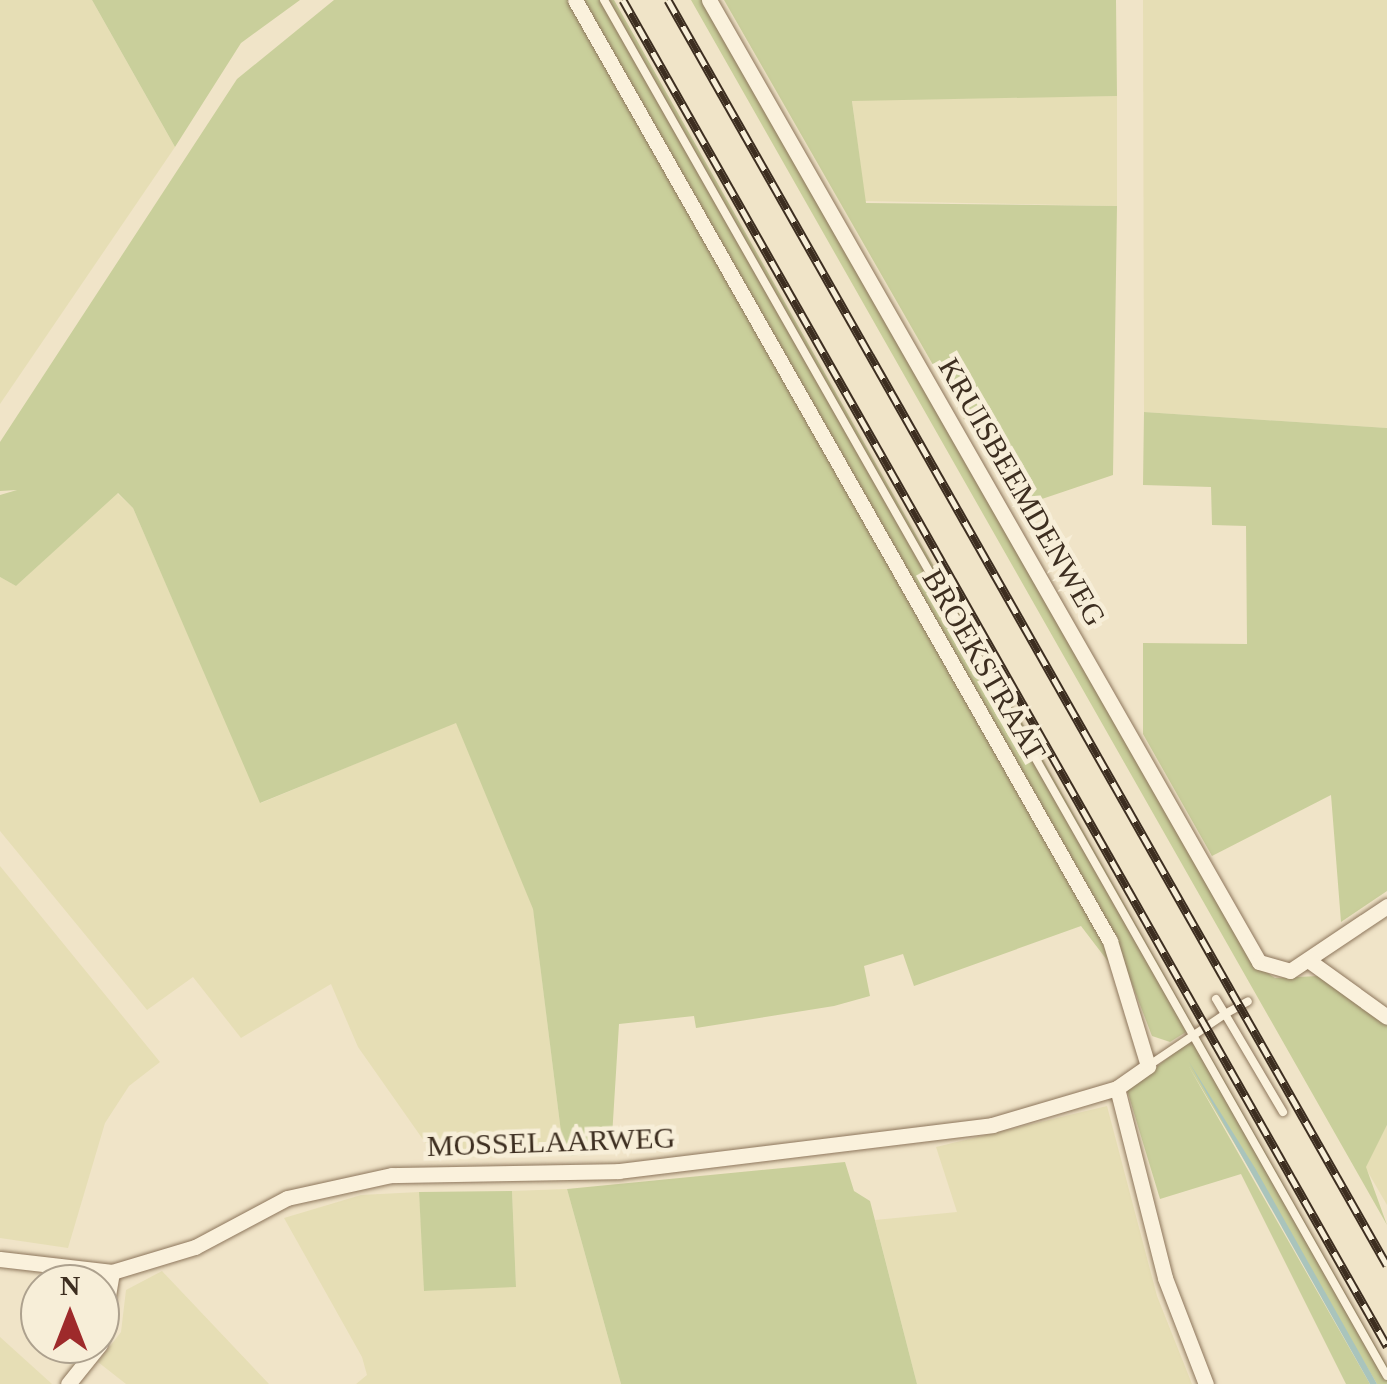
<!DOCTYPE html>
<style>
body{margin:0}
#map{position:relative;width:1387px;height:1384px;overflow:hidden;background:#f0e4c8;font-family:Georgia,serif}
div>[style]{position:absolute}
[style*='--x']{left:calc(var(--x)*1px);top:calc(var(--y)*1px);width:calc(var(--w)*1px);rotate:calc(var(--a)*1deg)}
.farmland>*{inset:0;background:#e6deb5}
.green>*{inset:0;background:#c9cf9b}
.water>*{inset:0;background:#a9c4bc}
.roads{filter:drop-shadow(0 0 2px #8d765c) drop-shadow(0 0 2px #8d765c)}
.service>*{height:8px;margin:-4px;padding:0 4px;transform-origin:4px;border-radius:4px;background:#faf1dc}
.minor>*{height:15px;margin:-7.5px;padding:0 7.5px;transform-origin:7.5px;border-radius:7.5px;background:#faf1dc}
.rail>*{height:9px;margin-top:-4.5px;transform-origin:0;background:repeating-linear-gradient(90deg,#f7eed8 0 15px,#3d2e20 0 30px);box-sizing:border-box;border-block:2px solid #3d2e20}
span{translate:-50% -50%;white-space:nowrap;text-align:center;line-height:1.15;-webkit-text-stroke:9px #f7eed8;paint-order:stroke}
.street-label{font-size:30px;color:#3d2e20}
.north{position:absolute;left:20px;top:1264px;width:100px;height:100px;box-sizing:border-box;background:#f7eed8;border:2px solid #ada18e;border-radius:50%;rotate:0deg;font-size:28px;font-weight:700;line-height:40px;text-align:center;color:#3d2e20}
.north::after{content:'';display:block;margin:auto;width:35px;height:45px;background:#9e2a2b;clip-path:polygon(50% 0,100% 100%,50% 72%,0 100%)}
</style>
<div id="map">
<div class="farmland">
<i style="clip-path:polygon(0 0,92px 0,175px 147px,0 404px)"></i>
<i style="clip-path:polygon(1143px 0,1387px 0,1387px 428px,1144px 412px)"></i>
<i style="clip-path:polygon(1117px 96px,1117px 206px,865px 201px,852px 100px)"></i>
<i style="clip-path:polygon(117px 493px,133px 508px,261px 803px,456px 722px,533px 908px,564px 1156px,436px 1158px,358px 1047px,331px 984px,241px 1038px,193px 977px,147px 1010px,0 831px,0 577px,16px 586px)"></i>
<i style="clip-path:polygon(0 866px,160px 1062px,129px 1086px,105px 1123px,68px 1248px,0 1238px)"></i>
<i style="clip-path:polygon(1107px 1106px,1157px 1296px,1192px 1384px,917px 1384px,875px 1220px,957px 1212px,936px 1147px)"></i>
<i style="clip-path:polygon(1387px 1125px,1387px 1205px,1365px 1167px)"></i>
<i style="clip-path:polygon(567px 1189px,621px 1384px,356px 1384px,367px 1375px,362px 1357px,284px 1218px,361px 1195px,419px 1192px,425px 1291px,516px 1286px,512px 1191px)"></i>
<i style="clip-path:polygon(162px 1271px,269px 1384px,126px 1384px,98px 1362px,121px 1332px,126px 1290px)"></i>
<i style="clip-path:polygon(0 1337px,52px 1384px,0 1384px)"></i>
</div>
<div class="green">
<i style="clip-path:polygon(92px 0,300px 0,241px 43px,175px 147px)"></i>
<i style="clip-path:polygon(334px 0,571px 0,1098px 926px,1110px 964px,1081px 926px,914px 986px,903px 954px,864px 966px,870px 996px,834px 1006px,696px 1028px,694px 1016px,619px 1024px,611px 1153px,564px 1156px,533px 909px,456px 723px,260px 803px,133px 508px,118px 493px,16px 586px,0 577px,0 495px,17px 490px,0 491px,0 442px,237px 79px)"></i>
<i style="clip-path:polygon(579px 0,614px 0,1194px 1027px,1170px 1042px,1152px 1036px,1127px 971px)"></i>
<i style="clip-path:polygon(691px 0,705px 0,1257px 966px,1275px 978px,1319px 976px,1387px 1023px,1387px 1125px,1366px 1167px,1387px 1225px)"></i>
<i style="clip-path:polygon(724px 0,1116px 0,1117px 96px,852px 101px,866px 203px,1117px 206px,1113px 475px,1015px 508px)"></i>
<i style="clip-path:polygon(1144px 412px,1387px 428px,1387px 891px,1341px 922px,1331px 795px,1212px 856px,1143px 734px,1143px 643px,1247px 644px,1246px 526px,1212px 525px,1211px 487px,1143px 485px)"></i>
<i style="clip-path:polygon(1198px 1034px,1387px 1366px,1387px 1384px,1377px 1384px,1188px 1065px,1370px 1384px,1346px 1384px,1241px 1174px,1160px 1199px,1127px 1090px)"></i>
<i style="clip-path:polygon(845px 1162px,854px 1191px,870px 1201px,917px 1384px,621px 1384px,567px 1189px)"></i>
<i style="clip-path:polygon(512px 1191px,516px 1287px,424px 1291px,419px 1192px)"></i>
</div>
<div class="water">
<i style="clip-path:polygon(1189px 1062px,1255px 1168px,1377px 1384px,1370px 1384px)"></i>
</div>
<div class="roads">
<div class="service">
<i style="--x:604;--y:0;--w:1583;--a:60.36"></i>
<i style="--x:1216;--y:999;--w:17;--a:59"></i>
<i style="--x:1225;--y:1014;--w:26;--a:-29"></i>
<i style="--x:1148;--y:1066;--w:93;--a:-34"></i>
<i style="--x:1225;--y:1014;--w:114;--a:59.4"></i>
</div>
<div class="minor">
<i style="--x:709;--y:0;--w:1108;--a:60.24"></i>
<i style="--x:1259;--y:962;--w:32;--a:16"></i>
<i style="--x:1290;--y:971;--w:117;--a:-33.8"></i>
<i style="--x:1308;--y:960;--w:97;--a:35.8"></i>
<i style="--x:1117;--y:1088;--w:196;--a:75.8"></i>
<i style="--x:1165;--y:1278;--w:114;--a:68.9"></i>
<i style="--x:0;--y:1259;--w:113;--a:6.6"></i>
<i style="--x:112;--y:1272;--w:87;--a:-16.8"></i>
<i style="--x:195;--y:1247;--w:104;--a:-28"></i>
<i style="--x:287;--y:1198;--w:107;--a:-12.4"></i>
<i style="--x:392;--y:1175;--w:227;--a:-1"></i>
<i style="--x:619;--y:1171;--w:376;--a:-7"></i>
<i style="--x:992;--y:1125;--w:130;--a:-16.5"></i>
<i style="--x:1117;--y:1088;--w:38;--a:-35"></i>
<i style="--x:1148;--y:1066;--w:131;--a:-106.9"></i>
<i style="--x:1110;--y:941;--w:1082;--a:-119.62"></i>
<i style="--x:100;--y:1343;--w:72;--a:-80.4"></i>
<i style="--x:68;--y:1384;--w:51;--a:-51.3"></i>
</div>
</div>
<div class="rail">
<i style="--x:623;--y:0;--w:1548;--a:60.42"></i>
<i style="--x:668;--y:0;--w:1455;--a:60.39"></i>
</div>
<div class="street-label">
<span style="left:1022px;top:492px;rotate:60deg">KRUISBEEMDENWEG</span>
<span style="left:984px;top:665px;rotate:60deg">BROEKSTRAAT</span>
<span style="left:551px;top:1142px;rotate:-2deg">MOSSELAARWEG</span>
</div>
<div class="north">N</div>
</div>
